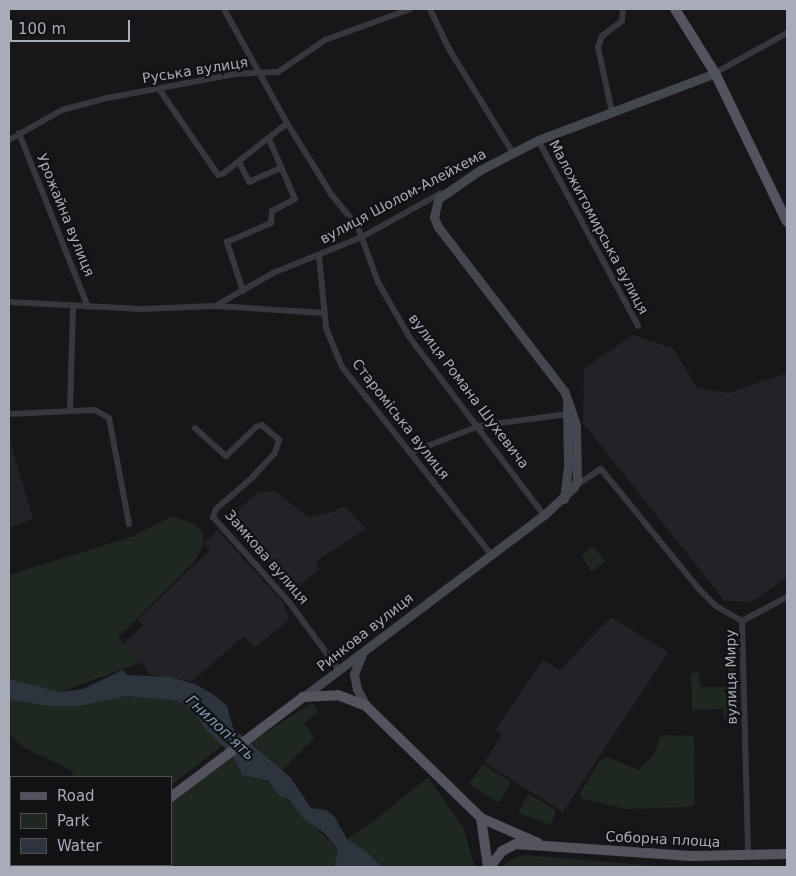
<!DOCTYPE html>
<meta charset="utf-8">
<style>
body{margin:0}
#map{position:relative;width:796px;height:876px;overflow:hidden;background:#171719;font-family:"DejaVu Sans",sans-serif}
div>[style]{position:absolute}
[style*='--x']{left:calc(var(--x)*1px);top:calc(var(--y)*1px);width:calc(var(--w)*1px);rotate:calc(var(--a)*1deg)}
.built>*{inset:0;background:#232226}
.green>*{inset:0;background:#1e2720}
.water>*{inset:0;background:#2c343d}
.minor>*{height:6px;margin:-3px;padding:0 3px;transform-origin:3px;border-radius:3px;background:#37383e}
.secondary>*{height:9px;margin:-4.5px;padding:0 4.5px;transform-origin:4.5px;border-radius:4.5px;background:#45474e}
.primary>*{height:10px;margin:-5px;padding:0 5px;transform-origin:5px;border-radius:5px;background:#53545d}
span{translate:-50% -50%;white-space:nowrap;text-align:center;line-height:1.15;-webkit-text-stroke:4.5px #121214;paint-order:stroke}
.street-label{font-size:14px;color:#a8acb9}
.water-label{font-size:15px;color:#7e96b6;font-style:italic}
.frame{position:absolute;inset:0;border:10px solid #a8acb9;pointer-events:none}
.legend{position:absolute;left:10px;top:776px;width:162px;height:90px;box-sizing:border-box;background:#121214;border:1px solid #4e5056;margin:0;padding:6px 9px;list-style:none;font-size:15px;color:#a8acb9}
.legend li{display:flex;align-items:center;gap:10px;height:25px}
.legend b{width:25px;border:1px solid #4e5056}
.scale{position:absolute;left:10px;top:20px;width:120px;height:22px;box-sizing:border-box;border:2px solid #a8acb9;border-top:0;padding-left:6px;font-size:15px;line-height:18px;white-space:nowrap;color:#a8acb9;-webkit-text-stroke:4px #121214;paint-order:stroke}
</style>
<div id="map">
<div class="built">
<i style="clip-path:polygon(633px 335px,673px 348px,697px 388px,728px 393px,787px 373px,787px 577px,752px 602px,725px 601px,583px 423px,584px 368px)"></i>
<i style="clip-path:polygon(9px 437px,33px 519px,9px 528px)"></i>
<i style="clip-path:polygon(275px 491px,308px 517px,332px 512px,344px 506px,366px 529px,316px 561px,319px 569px,295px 590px,230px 518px,258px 492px)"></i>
<i style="clip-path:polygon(217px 530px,283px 602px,289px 620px,254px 648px,244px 636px,192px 681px,151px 675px,130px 649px,126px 653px,120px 647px,143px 625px,138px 619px,210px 550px,205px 543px)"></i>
<i style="clip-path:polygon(611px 617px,668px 652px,563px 812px,484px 762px,502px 735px,495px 730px,543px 660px,560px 670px)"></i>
</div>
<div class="green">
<i style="clip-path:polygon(172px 516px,195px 524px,202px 532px,204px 544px,194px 562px,118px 637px,141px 662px,61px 692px,9px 679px,9px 575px,134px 536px)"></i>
<i style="clip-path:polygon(593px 546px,605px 561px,592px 572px,581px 556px)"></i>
<i style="clip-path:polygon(727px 640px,735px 652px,735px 719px,724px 719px,723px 709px,692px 710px,691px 673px,699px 673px,700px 687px,729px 687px)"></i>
<i style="clip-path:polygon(127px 696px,178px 701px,191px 709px,208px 732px,223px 745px,171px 785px,171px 777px,73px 777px,72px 771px,23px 747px,9px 734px,9px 699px,48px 706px,79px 706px)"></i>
<i style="clip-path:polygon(312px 703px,318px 712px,304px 723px,314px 738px,282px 771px,251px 742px)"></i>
<i style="clip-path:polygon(661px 735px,694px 736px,695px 803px,691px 807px,626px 809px,581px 798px,580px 794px,600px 760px,607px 757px,639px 770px,654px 754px)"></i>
<i style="clip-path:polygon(233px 756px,242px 775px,268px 782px,338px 849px,334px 867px,94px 865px,171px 865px,171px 804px)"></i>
<i style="clip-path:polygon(483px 764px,511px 782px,499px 803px,469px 784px)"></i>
<i style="clip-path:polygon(428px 777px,463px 827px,475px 867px,382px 867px,367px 852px,347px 839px,376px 819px)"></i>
<i style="clip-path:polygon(528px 794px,556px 810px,551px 825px,518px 813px)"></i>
<i style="clip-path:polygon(523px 855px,668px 867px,502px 867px,508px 861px)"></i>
</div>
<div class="water">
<i style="clip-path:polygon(123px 670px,127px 675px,170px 677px,195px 684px,214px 695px,227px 706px,233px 728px,291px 778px,311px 808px,326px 810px,334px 816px,347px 839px,367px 852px,382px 867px,334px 867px,338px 849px,324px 833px,304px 819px,288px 799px,281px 797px,268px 781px,242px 775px,233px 756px,208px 732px,191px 709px,178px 701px,127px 696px,79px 706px,48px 706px,9px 699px,9px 679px,61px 692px,83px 689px)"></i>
</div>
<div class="minor">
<i style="--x:224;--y:9;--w:130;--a:61.1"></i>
<i style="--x:287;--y:123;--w:84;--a:58.2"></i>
<i style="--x:331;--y:194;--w:43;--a:50.7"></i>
<i style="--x:358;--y:227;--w:59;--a:70"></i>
<i style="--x:378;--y:282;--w:64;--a:60.3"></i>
<i style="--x:410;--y:338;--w:222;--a:52.9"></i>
<i style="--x:430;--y:9;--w:44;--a:64.6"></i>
<i style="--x:449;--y:49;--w:122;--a:58.4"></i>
<i style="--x:715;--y:73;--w:82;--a:-29.1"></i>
<i style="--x:159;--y:89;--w:104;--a:55.5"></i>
<i style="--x:218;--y:175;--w:6;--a:-18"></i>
<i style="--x:224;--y:173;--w:80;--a:-38.4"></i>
<i style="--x:612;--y:112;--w:66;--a:-102.2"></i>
<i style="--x:598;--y:47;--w:12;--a:-70"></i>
<i style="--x:602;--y:36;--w:25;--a:-37"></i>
<i style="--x:622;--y:21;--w:12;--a:-85"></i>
<i style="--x:19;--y:133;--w:187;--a:68.4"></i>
<i style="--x:9;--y:140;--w:61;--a:-29.5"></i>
<i style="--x:62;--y:110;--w:47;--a:-14.9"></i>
<i style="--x:107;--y:98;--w:130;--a:-10.6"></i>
<i style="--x:235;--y:74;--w:43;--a:-2.7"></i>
<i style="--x:278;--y:72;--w:57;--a:-34.2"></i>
<i style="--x:325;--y:40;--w:90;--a:-20"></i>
<i style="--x:538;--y:140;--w:211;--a:61.7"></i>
<i style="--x:239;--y:162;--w:22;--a:63"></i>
<i style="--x:249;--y:182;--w:35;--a:-24"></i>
<i style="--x:319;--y:256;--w:72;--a:84.4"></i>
<i style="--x:326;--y:328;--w:42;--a:67.7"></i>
<i style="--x:342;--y:367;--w:239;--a:51.5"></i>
<i style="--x:243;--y:291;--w:52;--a:-108.1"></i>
<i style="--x:227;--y:242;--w:48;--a:-23.4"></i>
<i style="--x:271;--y:223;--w:12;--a:-85"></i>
<i style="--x:272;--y:211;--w:26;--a:-28"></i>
<i style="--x:295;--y:199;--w:65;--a:-113.4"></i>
<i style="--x:9;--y:302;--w:133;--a:3"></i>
<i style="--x:142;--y:309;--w:73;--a:-2.4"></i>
<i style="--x:215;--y:306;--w:67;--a:-29.6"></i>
<i style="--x:273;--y:273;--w:96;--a:-22"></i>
<i style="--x:362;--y:237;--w:90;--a:-29.1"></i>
<i style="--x:217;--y:306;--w:108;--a:3.7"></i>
<i style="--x:70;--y:410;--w:103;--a:-88.3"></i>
<i style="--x:9;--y:414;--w:86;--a:-2.7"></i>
<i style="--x:95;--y:410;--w:16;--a:30"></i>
<i style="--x:109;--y:418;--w:108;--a:79.3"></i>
<i style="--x:195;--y:428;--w:42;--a:42.1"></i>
<i style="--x:226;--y:456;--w:42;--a:-44"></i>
<i style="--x:256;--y:427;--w:6;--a:-18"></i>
<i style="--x:262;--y:425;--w:23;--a:41"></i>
<i style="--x:279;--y:440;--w:14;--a:107"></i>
<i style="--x:275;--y:453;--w:33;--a:133"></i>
<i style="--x:253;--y:477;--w:49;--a:139.1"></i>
<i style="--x:216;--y:509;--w:9;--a:111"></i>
<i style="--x:213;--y:517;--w:114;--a:48.2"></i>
<i style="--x:289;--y:602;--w:84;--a:53.7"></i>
<i style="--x:412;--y:452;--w:72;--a:-21.2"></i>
<i style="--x:479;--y:426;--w:90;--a:-7.7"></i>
<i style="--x:574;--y:487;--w:32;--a:-34"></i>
<i style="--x:601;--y:469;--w:154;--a:50.8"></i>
<i style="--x:698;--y:588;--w:25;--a:45"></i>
<i style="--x:716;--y:606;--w:30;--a:30"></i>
<i style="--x:742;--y:621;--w:234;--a:88.5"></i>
<i style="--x:742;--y:621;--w:51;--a:-28.1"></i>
<i style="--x:9;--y:826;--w:2;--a:27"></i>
<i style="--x:64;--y:865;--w:4;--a:34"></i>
</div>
<div class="secondary">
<i style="--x:564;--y:499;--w:35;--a:-83"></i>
<i style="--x:568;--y:464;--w:59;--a:-91"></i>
<i style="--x:362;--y:654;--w:22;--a:112"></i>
<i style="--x:354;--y:674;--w:15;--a:79"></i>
<i style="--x:357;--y:689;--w:19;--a:62"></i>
<i style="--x:303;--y:697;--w:302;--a:-37.1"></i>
<i style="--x:544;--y:515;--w:41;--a:-43"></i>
<i style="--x:574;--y:487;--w:9;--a:-69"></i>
<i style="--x:577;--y:479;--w:54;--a:-91.1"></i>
<i style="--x:576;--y:425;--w:36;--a:-109"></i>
<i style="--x:564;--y:391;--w:207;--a:-127.5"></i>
<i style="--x:438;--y:227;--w:11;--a:-112"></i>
<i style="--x:434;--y:217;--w:18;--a:-77"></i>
<i style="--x:438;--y:199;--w:51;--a:-34.6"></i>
<i style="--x:480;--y:170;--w:65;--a:-27.3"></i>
<i style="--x:538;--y:140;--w:189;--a:-20.7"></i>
</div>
<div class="primary">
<i style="--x:675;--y:9;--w:75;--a:58"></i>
<i style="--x:715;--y:73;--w:165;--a:64.2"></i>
<i style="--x:171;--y:797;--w:166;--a:-37.1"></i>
<i style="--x:303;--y:697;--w:35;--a:-3"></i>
<i style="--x:338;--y:695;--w:30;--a:21"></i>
<i style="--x:366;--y:706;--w:161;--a:44.2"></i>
<i style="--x:481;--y:818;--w:62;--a:23.7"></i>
<i style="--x:481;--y:818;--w:49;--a:81.9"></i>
<i style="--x:83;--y:867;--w:4;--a:-34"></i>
<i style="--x:490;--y:867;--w:20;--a:-53"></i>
<i style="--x:502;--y:851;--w:16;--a:-27"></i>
<i style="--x:516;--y:844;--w:175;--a:3.9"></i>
<i style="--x:691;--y:856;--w:96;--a:-1.2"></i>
</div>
<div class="street-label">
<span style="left:195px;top:70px;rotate:-9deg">Руська вулиця</span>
<span style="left:403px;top:196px;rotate:-28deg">вулиця Шолом-Алейхема</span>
<span style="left:66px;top:215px;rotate:68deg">Урожайна вулиця</span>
<span style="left:599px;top:227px;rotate:62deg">Маложитомирська вулиця</span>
<span style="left:469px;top:391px;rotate:53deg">вулиця Романа Шухевича</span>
<span style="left:401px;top:419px;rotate:52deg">Староміська вулиця</span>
<span style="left:267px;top:557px;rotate:49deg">Замкова вулиця</span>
<span style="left:365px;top:632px;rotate:-38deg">Ринкова вулиця</span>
<span style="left:731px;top:677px;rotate:-91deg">вулиця Миру</span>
<span style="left:663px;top:839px;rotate:3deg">Соборна площа</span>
</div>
<div class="water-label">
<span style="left:220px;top:728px;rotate:43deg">Гнилоп'ять</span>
</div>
<div class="frame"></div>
<ul class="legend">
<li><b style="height:6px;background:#53545d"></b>Road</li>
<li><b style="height:14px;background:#1e2720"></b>Park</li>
<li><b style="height:14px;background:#2c343d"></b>Water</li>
</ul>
<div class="scale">100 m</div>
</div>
